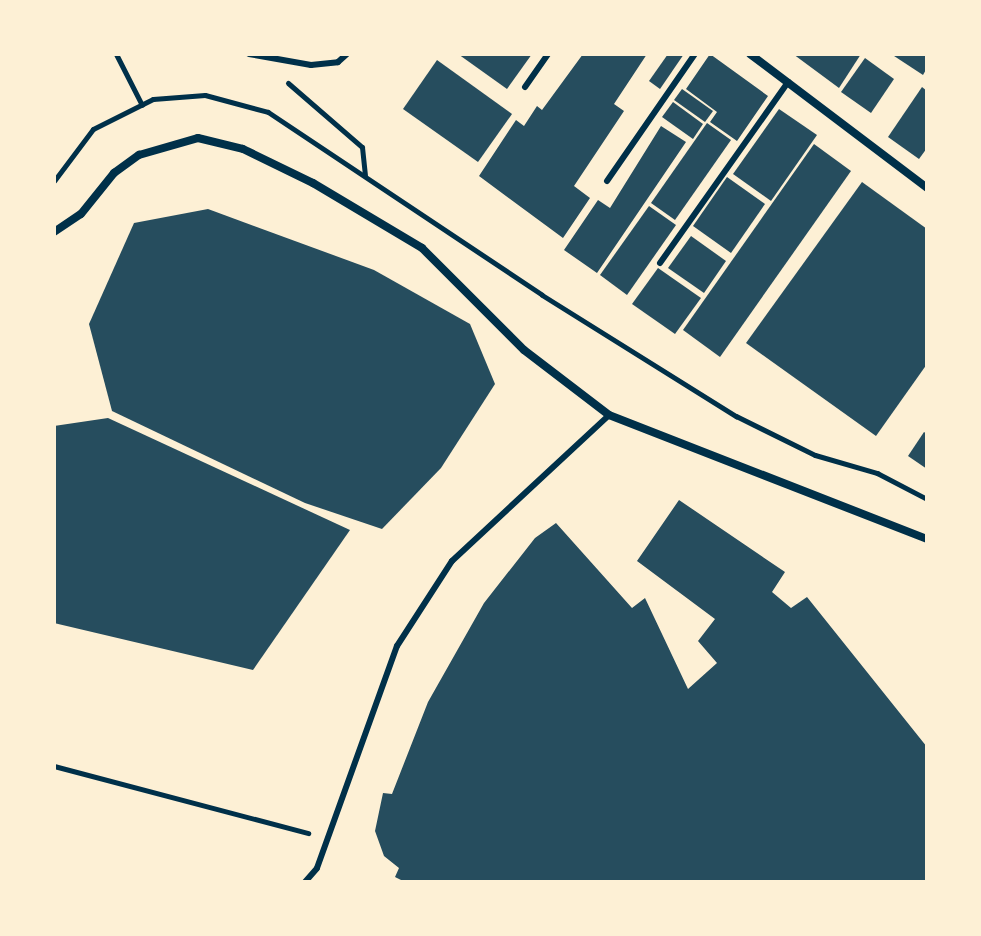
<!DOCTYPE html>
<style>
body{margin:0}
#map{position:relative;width:981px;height:936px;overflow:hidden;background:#fdf0d5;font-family:"Exo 2",sans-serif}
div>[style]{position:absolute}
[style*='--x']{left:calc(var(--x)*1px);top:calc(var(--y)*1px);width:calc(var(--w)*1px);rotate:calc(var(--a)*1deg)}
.building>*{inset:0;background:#264d5e}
.path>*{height:5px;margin:-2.5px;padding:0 2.5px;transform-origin:2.5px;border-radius:2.5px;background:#003049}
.service>*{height:6px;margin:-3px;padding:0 3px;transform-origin:3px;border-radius:3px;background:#003049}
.minor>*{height:8px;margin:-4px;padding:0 4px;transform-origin:4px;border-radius:4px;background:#003049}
span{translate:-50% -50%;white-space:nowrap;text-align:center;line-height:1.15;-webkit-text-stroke:8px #fdf0d5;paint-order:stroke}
.frame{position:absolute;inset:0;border:56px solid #fdf0d5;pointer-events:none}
</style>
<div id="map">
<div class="building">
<i style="clip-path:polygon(458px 54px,532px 54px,507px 89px)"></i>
<i style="clip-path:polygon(583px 54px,647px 54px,614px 104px,624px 111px,574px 186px,590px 198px,563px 238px,479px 176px,516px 120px,524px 126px,537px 106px,542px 110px)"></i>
<i style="clip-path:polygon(668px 54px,684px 54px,660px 89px,649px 81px)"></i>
<i style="clip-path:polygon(710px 54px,768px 96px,737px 141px,710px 122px,717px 112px,686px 89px)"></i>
<i style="clip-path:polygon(793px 54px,861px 54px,839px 88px)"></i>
<i style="clip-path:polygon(891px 54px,927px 54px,927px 68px,923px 75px)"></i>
<i style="clip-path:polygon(865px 58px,894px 79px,871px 113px,841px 92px)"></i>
<i style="clip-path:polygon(437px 60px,512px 114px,478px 162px,403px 109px)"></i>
<i style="clip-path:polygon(922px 87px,927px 91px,927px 148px,919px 159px,888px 137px)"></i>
<i style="clip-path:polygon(682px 89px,713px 111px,705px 122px,674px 100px)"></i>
<i style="clip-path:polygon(673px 102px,703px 124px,693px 139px,662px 117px)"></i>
<i style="clip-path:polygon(779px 109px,817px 135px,771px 201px,733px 174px)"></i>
<i style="clip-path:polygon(707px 123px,731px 140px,675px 220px,651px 203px)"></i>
<i style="clip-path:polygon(661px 126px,686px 142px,597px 273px,564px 250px,598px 200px,610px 208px)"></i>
<i style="clip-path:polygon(814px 144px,851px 171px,720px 357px,683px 330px)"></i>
<i style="clip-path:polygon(727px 177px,765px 204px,731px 253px,693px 226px)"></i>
<i style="clip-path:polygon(862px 182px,927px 229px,927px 364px,876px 436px,746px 343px)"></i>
<i style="clip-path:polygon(649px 206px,676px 225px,627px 295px,600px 275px)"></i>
<i style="clip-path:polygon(208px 209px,374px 270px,470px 324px,495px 384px,441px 468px,382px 529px,305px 503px,112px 411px,89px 324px,134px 223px)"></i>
<i style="clip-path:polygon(691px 236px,726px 261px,704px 293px,668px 268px)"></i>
<i style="clip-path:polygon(658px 268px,701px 298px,675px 334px,632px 304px)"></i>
<i style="clip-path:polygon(108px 418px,350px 530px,253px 670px,54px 623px,54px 426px)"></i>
<i style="clip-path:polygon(924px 432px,927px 434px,927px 469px,908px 456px)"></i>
<i style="clip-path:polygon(679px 500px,785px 572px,772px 592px,791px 608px,807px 597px,927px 747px,927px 882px,405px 882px,395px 877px,399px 868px,384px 856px,375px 831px,383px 793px,392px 794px,428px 702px,484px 603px,535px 538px,556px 523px,632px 608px,645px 598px,688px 689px,717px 663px,698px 641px,715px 619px,637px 561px)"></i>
</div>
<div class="path">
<i style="--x:116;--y:54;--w:57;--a:63"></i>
<i style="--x:288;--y:83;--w:98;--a:40.9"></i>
<i style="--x:362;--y:147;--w:28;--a:84"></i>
<i style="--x:54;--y:181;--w:65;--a:-53.1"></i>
<i style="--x:93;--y:129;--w:67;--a:-26.6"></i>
<i style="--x:153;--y:99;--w:52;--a:-4.4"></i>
<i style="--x:205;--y:95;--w:65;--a:15.1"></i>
<i style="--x:268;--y:112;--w:329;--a:33.7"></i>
<i style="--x:542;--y:295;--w:229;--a:32"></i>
<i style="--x:736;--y:416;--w:88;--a:26.3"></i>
<i style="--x:815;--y:455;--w:65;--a:16.2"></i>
<i style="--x:877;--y:473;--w:56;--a:27.5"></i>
<i style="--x:54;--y:766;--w:263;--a:14.8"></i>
</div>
<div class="service">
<i style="--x:249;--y:54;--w:63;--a:10.1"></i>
<i style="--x:311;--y:65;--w:27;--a:-6"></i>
<i style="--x:338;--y:62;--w:12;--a:-42"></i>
<i style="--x:525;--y:87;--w:40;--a:-55.1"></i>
<i style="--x:607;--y:181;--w:155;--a:-55.3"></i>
<i style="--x:660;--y:263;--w:222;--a:-54.7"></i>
<i style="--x:305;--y:882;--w:18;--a:-49"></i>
<i style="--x:317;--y:868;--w:236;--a:-70.2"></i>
<i style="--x:397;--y:646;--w:101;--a:-57.1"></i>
<i style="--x:452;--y:561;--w:214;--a:-42.9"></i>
</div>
<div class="minor">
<i style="--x:750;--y:54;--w:222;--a:37.1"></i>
<i style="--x:54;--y:232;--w:32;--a:-34"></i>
<i style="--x:81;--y:214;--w:53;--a:-51.2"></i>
<i style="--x:114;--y:173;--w:31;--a:-36"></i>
<i style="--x:139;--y:155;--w:61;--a:-16.1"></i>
<i style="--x:198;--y:138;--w:46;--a:13.7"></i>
<i style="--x:243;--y:149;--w:78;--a:25.9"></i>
<i style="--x:313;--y:183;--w:127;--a:30.8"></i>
<i style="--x:422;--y:248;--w:144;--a:45"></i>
<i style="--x:524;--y:350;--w:107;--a:37.4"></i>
<i style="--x:609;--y:415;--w:341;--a:21.3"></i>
</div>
<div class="frame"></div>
</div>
